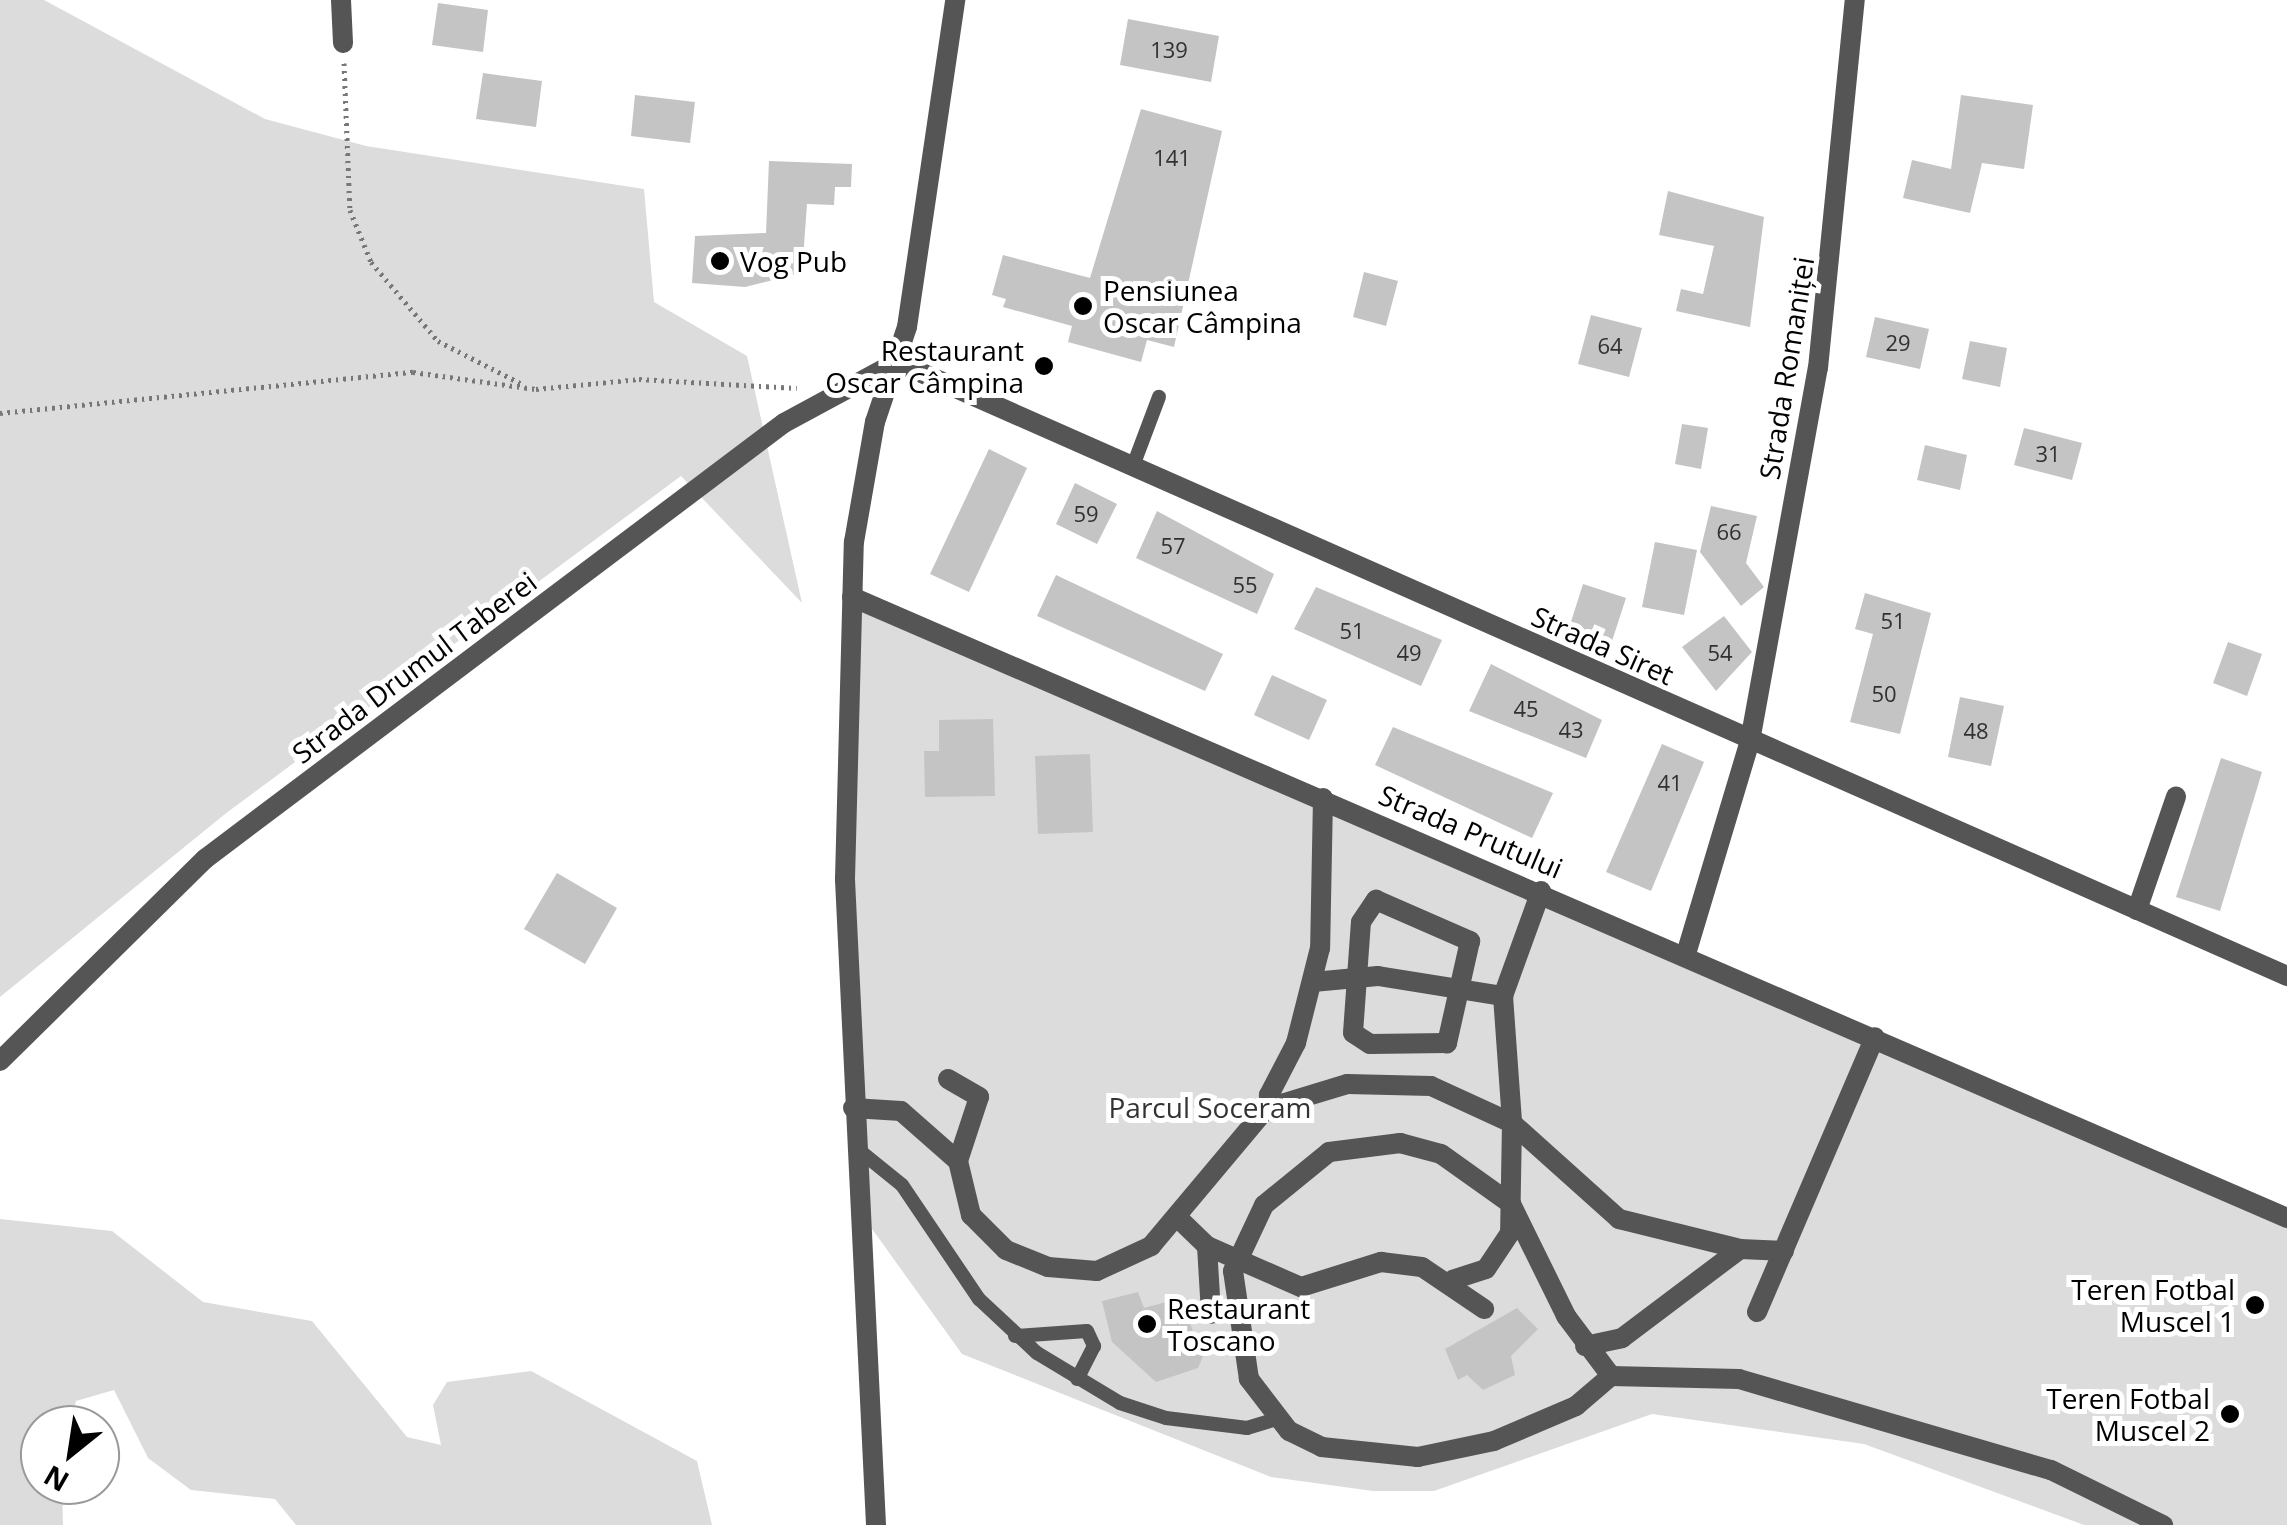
<!DOCTYPE html>
<meta charset="utf-8">
<style>
body{margin:0}
#map{position:relative;width:2287px;height:1525px;overflow:hidden;background:#fff;font-family:"Open Sans",sans-serif}
div>[style]{position:absolute}
[style*='--x']{left:calc(var(--x)*1px);top:calc(var(--y)*1px);width:calc(var(--w)*1px);rotate:calc(var(--a)*1deg)}
.green>*{inset:0;background:#dcdcdc}
.building>*{inset:0;background:#c4c4c4}
.path>*{height:5px;margin-top:-2.5px;transform-origin:0;background:repeating-linear-gradient(90deg,#777 0 2.5px,transparent 0 7.5px)}
.service>*{height:14px;margin:-7px;padding:0 7px;transform-origin:7px;border-radius:7px;background:#555}
.pedestrian>*{height:20px;margin:-10px;padding:0 10px;transform-origin:10px;border-radius:10px;background:#555}
.minor>*{height:20px;margin:-10px;padding:0 10px;transform-origin:10px;border-radius:10px;background:#555}
.tertiary>*{height:20px;margin:-10px;padding:0 10px;transform-origin:10px;border-radius:10px;background:#555}
.dots>*{width:28px;height:28px;translate:-50% -50%;box-sizing:border-box;border:5px solid #fff;border-radius:50%}
span{translate:-50% -50%;white-space:nowrap;text-align:center;line-height:1.15;-webkit-text-stroke:10px #fff;paint-order:stroke}
.number-label{font-size:22px;color:#313131}
.number-label span{-webkit-text-stroke-width:0}
.poi-label{font-size:28px;color:#000}
.left{translate:0 -50%;text-align:left}
.right{translate:-100% -50%;text-align:right}
.street-label{font-size:28px;color:#000}
.park-label{font-size:28px;color:#333}
.north{position:absolute;left:20px;top:1405px;width:100px;height:100px;box-sizing:border-box;background:#fff;border:2px solid #999;border-radius:50%;rotate:210deg;font-size:28px;font-weight:700;line-height:40px;text-align:center;color:#000}
.north::after{content:'';display:block;margin:auto;width:35px;height:45px;background:#000;clip-path:polygon(50% 0,100% 100%,50% 72%,0 100%)}
</style>
<div id="map">
<div class="green">
<i style="clip-path:polygon(0 0,44px 0,265px 119px,366px 146px,644px 189px,654px 302px,747px 356px,802px 603px,681px 476px,225px 814px,0 997px)"></i>
<i style="clip-path:polygon(852px 597px,2287px 1219px,2287px 1525px,2084px 1525px,1864px 1444px,1652px 1414px,1434px 1491px,1373px 1491px,1271px 1477px,962px 1354px,857px 1208px)"></i>
<i style="clip-path:polygon(0 1219px,112px 1231px,203px 1302px,312px 1321px,407px 1437px,441px 1445px,433px 1405px,447px 1382px,531px 1371px,697px 1461px,712px 1525px,296px 1525px,275px 1499px,191px 1490px,148px 1458px,114px 1390px,76px 1401px,71px 1425px,40px 1425px,40px 1485px,62px 1485px,63px 1525px,0 1525px)"></i>
</div>
<div class="building">
<i style="clip-path:polygon(438px 3px,488px 10px,483px 52px,432px 45px)"></i>
<i style="clip-path:polygon(1128px 19px,1219px 36px,1211px 82px,1120px 65px)"></i>
<i style="clip-path:polygon(483px 73px,542px 81px,536px 127px,476px 119px)"></i>
<i style="clip-path:polygon(635px 95px,695px 102px,690px 143px,631px 136px)"></i>
<i style="clip-path:polygon(1961px 95px,2033px 105px,2024px 169px,1982px 163px,1970px 213px,1903px 198px,1912px 160px,1951px 169px)"></i>
<i style="clip-path:polygon(1141px 109px,1222px 131px,1174px 347px,1147px 340px,1141px 362px,1068px 342px,1072px 326px,1003px 307px,1006px 299px,992px 295px,1003px 255px,1090px 278px)"></i>
<i style="clip-path:polygon(769px 161px,852px 164px,851px 187px,835px 187px,834px 205px,807px 204px,802px 273px,745px 287px,692px 283px,695px 236px,766px 233px)"></i>
<i style="clip-path:polygon(1668px 191px,1764px 217px,1750px 327px,1676px 311px,1681px 289px,1703px 294px,1714px 246px,1659px 235px)"></i>
<i style="clip-path:polygon(1364px 272px,1398px 281px,1386px 326px,1353px 317px)"></i>
<i style="clip-path:polygon(1591px 315px,1642px 328px,1629px 377px,1578px 364px)"></i>
<i style="clip-path:polygon(1875px 317px,1929px 329px,1920px 369px,1866px 357px)"></i>
<i style="clip-path:polygon(1970px 341px,2007px 348px,2000px 387px,1962px 379px)"></i>
<i style="clip-path:polygon(1682px 424px,1708px 428px,1701px 469px,1675px 464px)"></i>
<i style="clip-path:polygon(2024px 428px,2082px 443px,2072px 480px,2014px 465px)"></i>
<i style="clip-path:polygon(1925px 445px,1967px 455px,1960px 490px,1917px 480px)"></i>
<i style="clip-path:polygon(989px 449px,1027px 468px,969px 592px,930px 574px)"></i>
<i style="clip-path:polygon(1075px 483px,1117px 504px,1097px 544px,1056px 524px)"></i>
<i style="clip-path:polygon(1711px 506px,1757px 516px,1746px 563px,1764px 587px,1741px 606px,1700px 552px)"></i>
<i style="clip-path:polygon(1157px 511px,1274px 574px,1257px 614px,1136px 558px)"></i>
<i style="clip-path:polygon(1655px 542px,1697px 550px,1684px 615px,1642px 607px)"></i>
<i style="clip-path:polygon(1056px 575px,1223px 654px,1205px 691px,1037px 616px)"></i>
<i style="clip-path:polygon(1583px 584px,1626px 598px,1612px 641px,1569px 628px)"></i>
<i style="clip-path:polygon(1316px 587px,1442px 640px,1421px 686px,1294px 629px)"></i>
<i style="clip-path:polygon(1865px 593px,1931px 613px,1900px 734px,1850px 722px,1873px 634px,1855px 629px)"></i>
<i style="clip-path:polygon(1724px 616px,1752px 652px,1716px 691px,1682px 647px)"></i>
<i style="clip-path:polygon(2228px 642px,2262px 654px,2247px 696px,2213px 683px)"></i>
<i style="clip-path:polygon(1491px 664px,1602px 720px,1586px 758px,1469px 711px)"></i>
<i style="clip-path:polygon(1272px 675px,1327px 700px,1309px 740px,1254px 715px)"></i>
<i style="clip-path:polygon(1960px 697px,2004px 706px,1991px 766px,1948px 757px)"></i>
<i style="clip-path:polygon(993px 719px,995px 796px,925px 797px,924px 751px,939px 751px,939px 720px)"></i>
<i style="clip-path:polygon(1393px 727px,1553px 793px,1532px 838px,1375px 765px)"></i>
<i style="clip-path:polygon(1662px 744px,1704px 762px,1651px 891px,1606px 872px)"></i>
<i style="clip-path:polygon(1090px 754px,1093px 832px,1038px 834px,1035px 756px)"></i>
<i style="clip-path:polygon(2221px 758px,2262px 772px,2220px 911px,2176px 897px)"></i>
<i style="clip-path:polygon(557px 873px,617px 908px,585px 964px,524px 929px)"></i>
<i style="clip-path:polygon(1138px 1292px,1144px 1308px,1177px 1299px,1183px 1306px,1203px 1356px,1198px 1368px,1156px 1382px,1112px 1342px,1102px 1301px)"></i>
<i style="clip-path:polygon(1517px 1308px,1538px 1329px,1511px 1356px,1515px 1375px,1483px 1390px,1467px 1375px,1458px 1380px,1445px 1349px)"></i>
</div>
<div class="path">
<i style="--x:344;--y:63;--w:147;--a:87.7"></i>
<i style="--x:350;--y:210;--w:56;--a:68"></i>
<i style="--x:371;--y:262;--w:104;--a:49.7"></i>
<i style="--x:438;--y:341;--w:97;--a:27.1"></i>
<i style="--x:0;--y:413;--w:415;--a:-5.7"></i>
<i style="--x:413;--y:372;--w:124;--a:7.9"></i>
<i style="--x:536;--y:389;--w:103;--a:-5.5"></i>
<i style="--x:639;--y:379;--w:158;--a:3.3"></i>
</div>
<div class="service">
<i style="--x:1133;--y:466;--w:74;--a:-69.4"></i>
<i style="--x:855;--y:1147;--w:60;--a:39"></i>
<i style="--x:902;--y:1185;--w:138;--a:56"></i>
<i style="--x:979;--y:1299;--w:79;--a:43"></i>
<i style="--x:1037;--y:1353;--w:97;--a:31.1"></i>
<i style="--x:1120;--y:1403;--w:48;--a:18.1"></i>
<i style="--x:1166;--y:1418;--w:82;--a:7"></i>
<i style="--x:1247;--y:1428;--w:31;--a:-17"></i>
<i style="--x:1015;--y:1336;--w:72;--a:-4"></i>
<i style="--x:1087;--y:1331;--w:17;--a:65"></i>
<i style="--x:1094;--y:1346;--w:37;--a:117"></i>
</div>
<div class="pedestrian">
<i style="--x:1323;--y:798;--w:150;--a:91.1"></i>
<i style="--x:1320;--y:948;--w:98;--a:104.2"></i>
<i style="--x:1296;--y:1043;--w:59;--a:117.4"></i>
<i style="--x:1269;--y:1095;--w:13;--a:48"></i>
<i style="--x:1278;--y:1105;--w:72;--a:-16.9"></i>
<i style="--x:1347;--y:1084;--w:84;--a:1.4"></i>
<i style="--x:1431;--y:1086;--w:89;--a:24.6"></i>
<i style="--x:1512;--y:1123;--w:110;--a:91"></i>
<i style="--x:1510;--y:1233;--w:43;--a:123.7"></i>
<i style="--x:1486;--y:1269;--w:35;--a:162"></i>
<i style="--x:1541;--y:891;--w:112;--a:109.9"></i>
<i style="--x:1503;--y:996;--w:127;--a:85.9"></i>
<i style="--x:1512;--y:1123;--w:144;--a:41.9"></i>
<i style="--x:1619;--y:1219;--w:125;--a:13.9"></i>
<i style="--x:1376;--y:900;--w:103;--a:23.6"></i>
<i style="--x:1470;--y:941;--w:105;--a:102.7"></i>
<i style="--x:1447;--y:1043;--w:77;--a:179.3"></i>
<i style="--x:1370;--y:1044;--w:20;--a:-147"></i>
<i style="--x:1353;--y:1033;--w:111;--a:-85.9"></i>
<i style="--x:1361;--y:922;--w:27;--a:-56"></i>
<i style="--x:1313;--y:982;--w:65;--a:-5.3"></i>
<i style="--x:1378;--y:976;--w:127;--a:9.1"></i>
<i style="--x:948;--y:1079;--w:36;--a:30"></i>
<i style="--x:979;--y:1097;--w:67;--a:108.2"></i>
<i style="--x:853;--y:1108;--w:48;--a:3.6"></i>
<i style="--x:901;--y:1111;--w:76;--a:41.3"></i>
<i style="--x:958;--y:1161;--w:56;--a:76.5"></i>
<i style="--x:971;--y:1215;--w:49;--a:45"></i>
<i style="--x:1006;--y:1250;--w:45;--a:22"></i>
<i style="--x:1048;--y:1267;--w:49;--a:4.7"></i>
<i style="--x:1097;--y:1271;--w:60;--a:-24.8"></i>
<i style="--x:1151;--y:1246;--w:188;--a:-50"></i>
<i style="--x:1178;--y:1218;--w:40;--a:44"></i>
<i style="--x:1207;--y:1246;--w:68;--a:86.6"></i>
<i style="--x:1207;--y:1246;--w:103;--a:23.6"></i>
<i style="--x:1301;--y:1287;--w:84;--a:-17.4"></i>
<i style="--x:1381;--y:1262;--w:41;--a:7"></i>
<i style="--x:1422;--y:1267;--w:75;--a:34.1"></i>
<i style="--x:1757;--y:1312;--w:299;--a:-66.8"></i>
<i style="--x:1585;--y:1346;--w:38;--a:-12"></i>
<i style="--x:1622;--y:1338;--w:148;--a:-37"></i>
<i style="--x:1740;--y:1249;--w:44;--a:2.6"></i>
<i style="--x:1611;--y:1376;--w:46;--a:139.4"></i>
<i style="--x:1576;--y:1406;--w:89;--a:156.9"></i>
<i style="--x:1494;--y:1441;--w:78;--a:168.1"></i>
<i style="--x:1418;--y:1457;--w:97;--a:-174.1"></i>
<i style="--x:1322;--y:1447;--w:37;--a:-154"></i>
<i style="--x:1289;--y:1431;--w:66;--a:-127.6"></i>
<i style="--x:1249;--y:1379;--w:109;--a:-98.4"></i>
<i style="--x:1233;--y:1271;--w:73;--a:-64.8"></i>
<i style="--x:1264;--y:1205;--w:84;--a:-39.2"></i>
<i style="--x:1329;--y:1152;--w:72;--a:-7.2"></i>
<i style="--x:1400;--y:1143;--w:42;--a:15"></i>
<i style="--x:1441;--y:1154;--w:86;--a:35.5"></i>
<i style="--x:1511;--y:1204;--w:125;--a:63.8"></i>
<i style="--x:1566;--y:1316;--w:75;--a:53.1"></i>
<i style="--x:1611;--y:1376;--w:128;--a:1.3"></i>
<i style="--x:1739;--y:1379;--w:325;--a:16.3"></i>
<i style="--x:2051;--y:1470;--w:125;--a:26.2"></i>
</div>
<div class="minor">
<i style="--x:341;--y:0;--w:43;--a:87.3"></i>
<i style="--x:897;--y:362;--w:1520;--a:23.83"></i>
<i style="--x:852;--y:597;--w:1564;--a:23.4"></i>
<i style="--x:2137;--y:910;--w:120;--a:-71"></i>
<i style="--x:1686;--y:954;--w:222;--a:-73.3"></i>
<i style="--x:1750;--y:741;--w:379;--a:-79.7"></i>
<i style="--x:1818;--y:368;--w:370;--a:-84.3"></i>
</div>
<div class="tertiary">
<i style="--x:0;--y:1061;--w:288;--a:-44.6"></i>
<i style="--x:205;--y:859;--w:725;--a:-36.98"></i>
<i style="--x:784;--y:423;--w:128;--a:-28.4"></i>
<i style="--x:876;--y:1525;--w:647;--a:-92.75"></i>
<i style="--x:845;--y:879;--w:337;--a:-88.5"></i>
<i style="--x:854;--y:542;--w:122;--a:-80.1"></i>
<i style="--x:875;--y:422;--w:100;--a:-71.4"></i>
<i style="--x:907;--y:327;--w:331;--a:-81.6"></i>
</div>
<div class="dots">
<i style="left:720px;top:261px;background:#000"></i>
<i style="left:1083px;top:306px;background:#000"></i>
<i style="left:1044px;top:366px;background:#000"></i>
<i style="left:2255px;top:1305px;background:#000"></i>
<i style="left:1147px;top:1324px;background:#000"></i>
<i style="left:2230px;top:1414px;background:#000"></i>
</div>
<div class="number-label">
<span style="left:1169px;top:50px">139</span>
<span style="left:1172px;top:158px">141</span>
<span style="left:1898px;top:343px">29</span>
<span style="left:1610px;top:346px">64</span>
<span style="left:2048px;top:454px">31</span>
<span style="left:1086px;top:514px">59</span>
<span style="left:1729px;top:532px">66</span>
<span style="left:1173px;top:546px">57</span>
<span style="left:1245px;top:585px">55</span>
<span style="left:1893px;top:621px">51</span>
<span style="left:1352px;top:631px">51</span>
<span style="left:1409px;top:653px">49</span>
<span style="left:1720px;top:653px">54</span>
<span style="left:1884px;top:694px">50</span>
<span style="left:1526px;top:709px">45</span>
<span style="left:1571px;top:730px">43</span>
<span style="left:1976px;top:731px">48</span>
<span style="left:1670px;top:783px">41</span>
</div>
<div class="poi-label">
<span class="left" style="left:740px;top:261px">Vog Pub</span>
<span class="left" style="left:1103px;top:306px">Pensiunea<br>Oscar Câmpina</span>
<span class="right" style="left:1024px;top:366px">Restaurant<br>Oscar Câmpina</span>
<span class="right" style="left:2235px;top:1305px">Teren Fotbal<br>Muscel 1</span>
<span class="left" style="left:1167px;top:1324px">Restaurant<br>Toscano</span>
<span class="right" style="left:2210px;top:1414px">Teren Fotbal<br>Muscel 2</span>
</div>
<div class="street-label">
<span style="left:1786px;top:368px;rotate:-81deg">Strada Romaniței</span>
<span style="left:1603px;top:645px;rotate:24deg">Strada Siret</span>
<span style="left:414px;top:667px;rotate:-37deg">Strada Drumul Taberei</span>
<span style="left:1471px;top:831px;rotate:23deg">Strada Prutului</span>
</div>
<div class="park-label">
<span style="left:1210px;top:1107px">Parcul Soceram</span>
</div>
<div class="north">N</div>
</div>
